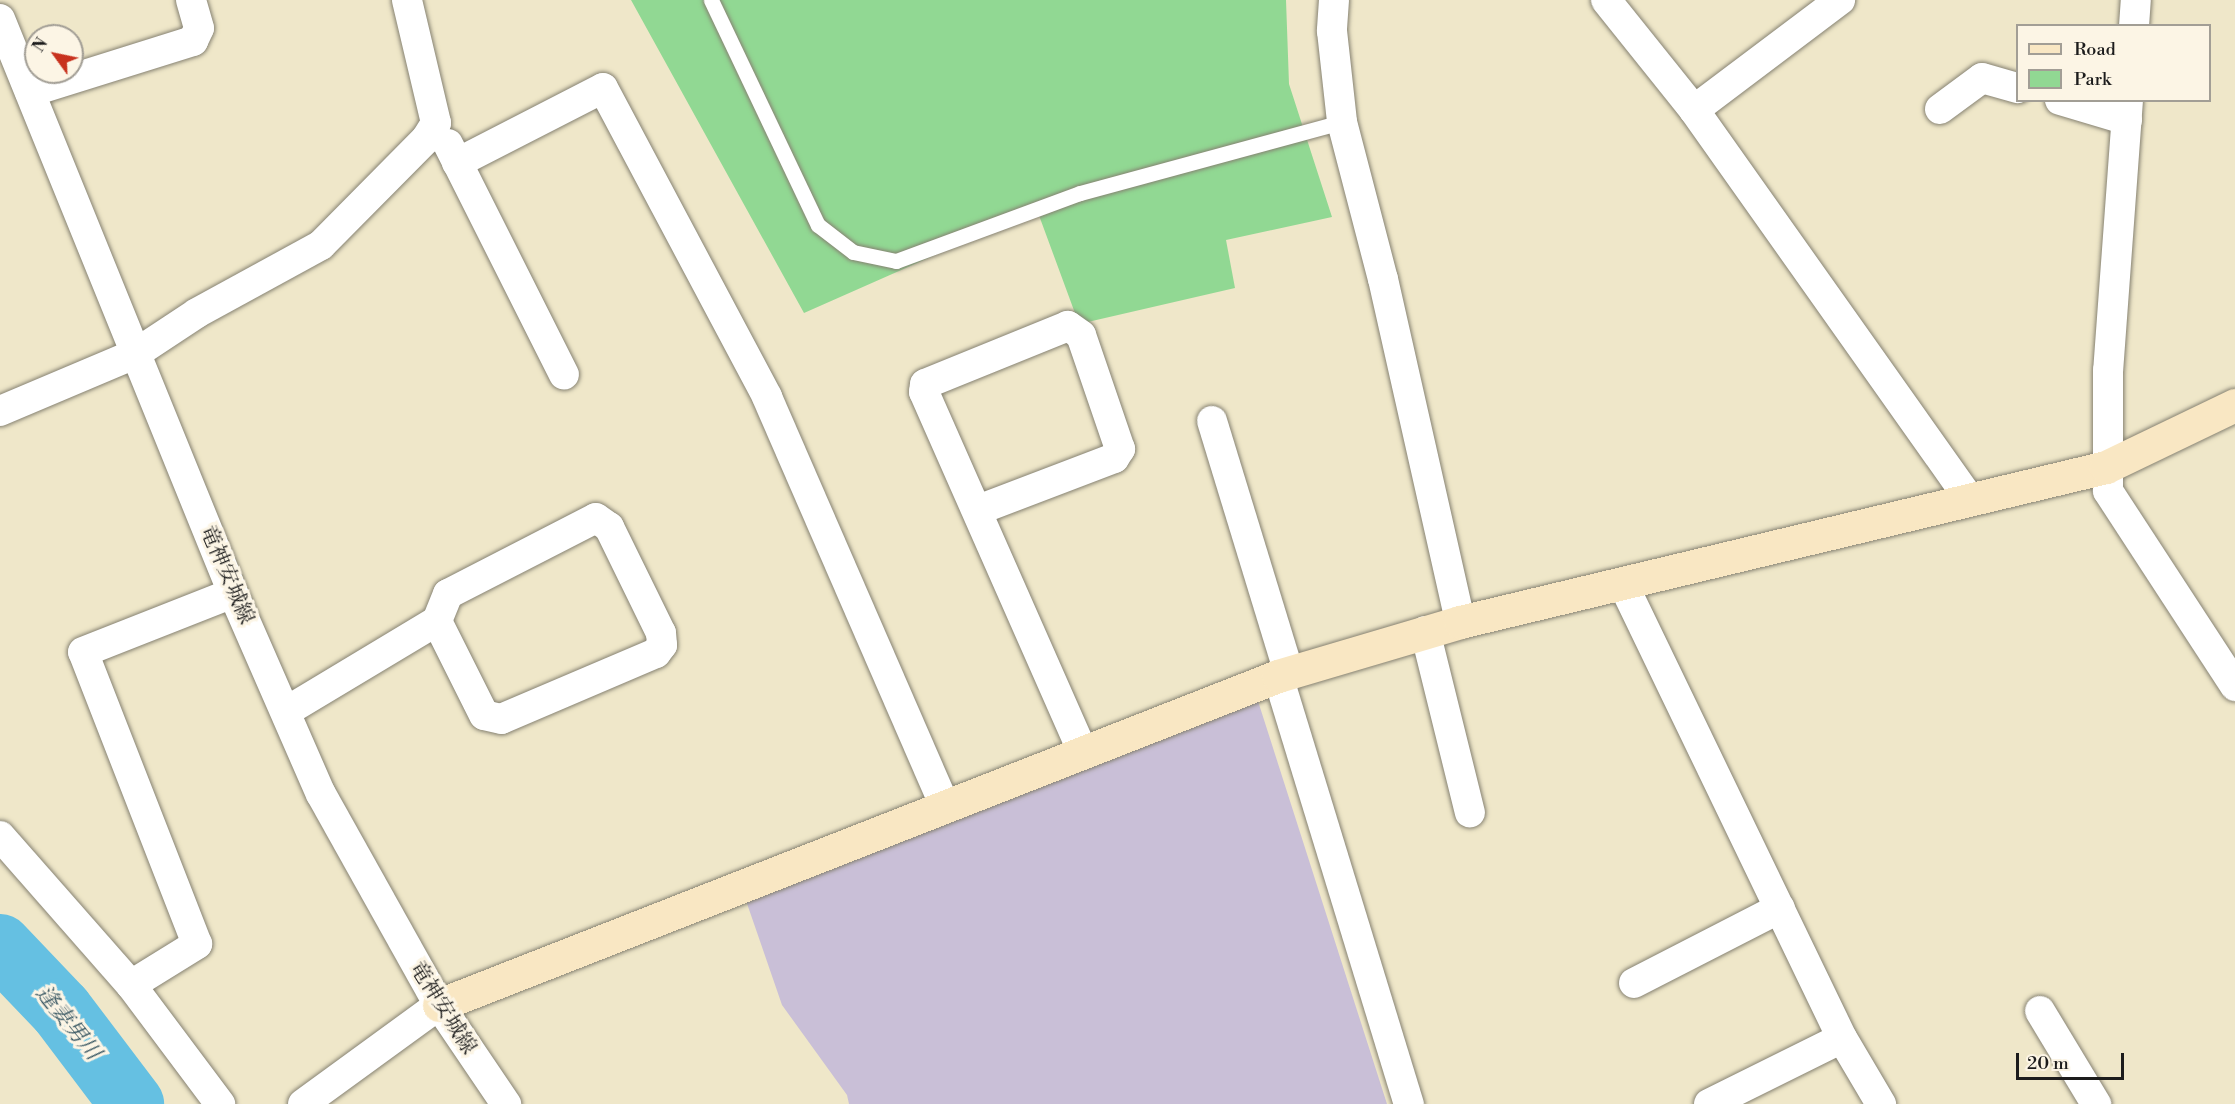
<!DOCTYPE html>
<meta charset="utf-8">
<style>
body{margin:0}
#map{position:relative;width:2235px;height:1104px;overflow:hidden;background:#efe7c9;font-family:"Libre Bodoni","Noto Serif JP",serif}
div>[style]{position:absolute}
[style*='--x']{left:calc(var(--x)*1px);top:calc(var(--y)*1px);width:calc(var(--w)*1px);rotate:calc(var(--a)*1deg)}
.industrial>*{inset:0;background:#c9bfd7}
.green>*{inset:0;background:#91d893}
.river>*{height:64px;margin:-32px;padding:0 32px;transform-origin:32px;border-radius:32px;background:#65c0e2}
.roads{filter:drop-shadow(0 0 2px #868272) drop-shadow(0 0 2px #868272)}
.lane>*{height:15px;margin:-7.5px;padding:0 7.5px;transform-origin:7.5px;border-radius:7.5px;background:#fff}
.street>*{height:30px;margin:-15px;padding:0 15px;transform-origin:15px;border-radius:15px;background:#fff}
.secondary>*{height:33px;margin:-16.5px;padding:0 16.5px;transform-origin:16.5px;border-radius:16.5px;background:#f9e7c3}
span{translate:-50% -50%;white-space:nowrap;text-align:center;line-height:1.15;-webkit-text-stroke:6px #fcf5e5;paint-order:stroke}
.street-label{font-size:21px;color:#1c1c1c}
.water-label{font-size:22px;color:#365561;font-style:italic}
.legend{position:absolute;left:2016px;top:24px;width:195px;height:78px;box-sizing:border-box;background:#fcf5e5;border:2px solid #a29e95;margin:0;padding:8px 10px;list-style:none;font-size:18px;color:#1c1c1c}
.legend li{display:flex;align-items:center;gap:12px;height:30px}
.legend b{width:30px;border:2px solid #a29e95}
.north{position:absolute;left:24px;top:24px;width:60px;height:60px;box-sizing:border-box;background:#fcf5e5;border:2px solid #a29e95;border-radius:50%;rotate:303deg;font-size:16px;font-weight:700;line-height:24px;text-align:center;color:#1c1c1c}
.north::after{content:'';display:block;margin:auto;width:21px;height:27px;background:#c8321e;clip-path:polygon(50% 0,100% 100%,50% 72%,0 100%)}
.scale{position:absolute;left:2016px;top:1053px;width:108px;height:27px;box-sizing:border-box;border:3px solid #1c1c1c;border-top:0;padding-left:8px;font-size:18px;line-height:21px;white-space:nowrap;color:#1c1c1c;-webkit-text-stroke:4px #fcf5e5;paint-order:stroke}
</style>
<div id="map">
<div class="industrial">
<i style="clip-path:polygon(1257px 698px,1387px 1104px,849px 1104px,847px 1095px,782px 1005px,743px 892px)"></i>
</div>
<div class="green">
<i style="clip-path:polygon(631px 0,1286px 0,1289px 84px,1332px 217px,1226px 240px,1235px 288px,1079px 324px,1037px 210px,804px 313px)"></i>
</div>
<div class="river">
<i style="--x:0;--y:946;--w:88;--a:46.4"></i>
<i style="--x:61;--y:1010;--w:118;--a:52.9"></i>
</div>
<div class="roads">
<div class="lane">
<i style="--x:711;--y:0;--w:249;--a:64.6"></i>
<i style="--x:818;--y:225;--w:44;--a:37.6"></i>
<i style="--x:853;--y:252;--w:44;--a:11.8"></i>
<i style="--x:896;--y:261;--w:196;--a:-20.3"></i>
<i style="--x:1080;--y:193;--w:271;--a:-15.2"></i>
</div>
<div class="street">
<i style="--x:1334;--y:0;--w:31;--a:94"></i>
<i style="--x:1332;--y:31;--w:92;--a:83.7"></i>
<i style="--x:1342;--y:122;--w:162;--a:75.4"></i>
<i style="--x:1383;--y:279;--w:352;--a:77.3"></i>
<i style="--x:1606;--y:0;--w:141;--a:51.3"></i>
<i style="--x:1694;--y:110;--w:474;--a:54.7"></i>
<i style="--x:0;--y:19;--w:619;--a:67.91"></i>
<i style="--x:233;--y:593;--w:219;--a:66.4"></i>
<i style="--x:321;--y:794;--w:242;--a:60.8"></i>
<i style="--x:439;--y:1005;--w:120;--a:55.9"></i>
<i style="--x:2134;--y:26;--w:26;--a:-86"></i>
<i style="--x:30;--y:92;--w:171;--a:-17.4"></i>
<i style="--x:193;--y:41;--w:14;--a:-65"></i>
<i style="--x:199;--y:28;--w:29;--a:-106"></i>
<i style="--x:2060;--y:100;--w:70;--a:16.6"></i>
<i style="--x:2128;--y:100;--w:271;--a:94.2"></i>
<i style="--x:2108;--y:370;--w:121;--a:90"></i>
<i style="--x:2108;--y:491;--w:233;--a:56.9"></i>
<i style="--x:1940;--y:109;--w:52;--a:-36.4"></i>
<i style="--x:1982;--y:78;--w:37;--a:16"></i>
<i style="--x:1694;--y:110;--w:183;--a:-37"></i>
<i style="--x:448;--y:144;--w:258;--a:63.3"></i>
<i style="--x:457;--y:163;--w:164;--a:-27.2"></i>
<i style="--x:603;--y:88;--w:350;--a:62"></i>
<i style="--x:767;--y:397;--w:447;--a:66.5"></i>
<i style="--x:0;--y:411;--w:147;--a:-22.9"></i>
<i style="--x:135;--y:354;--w:74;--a:-33.5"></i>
<i style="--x:197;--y:313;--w:141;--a:-28.7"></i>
<i style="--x:321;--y:245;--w:149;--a:-45.3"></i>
<i style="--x:426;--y:139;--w:19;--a:-58"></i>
<i style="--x:436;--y:123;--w:126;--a:-103.3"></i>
<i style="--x:1212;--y:421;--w:264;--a:73"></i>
<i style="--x:978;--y:510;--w:146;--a:-20.9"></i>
<i style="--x:1114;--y:458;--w:11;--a:-56"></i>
<i style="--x:1120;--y:449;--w:120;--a:-108.9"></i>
<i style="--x:1081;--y:335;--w:16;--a:-145"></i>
<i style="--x:1068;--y:326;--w:154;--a:157.9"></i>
<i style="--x:925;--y:384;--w:8;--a:97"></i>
<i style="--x:924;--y:392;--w:391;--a:66.2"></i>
<i style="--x:1623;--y:584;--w:504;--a:64.25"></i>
<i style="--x:1842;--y:1038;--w:77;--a:59.4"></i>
<i style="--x:1425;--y:631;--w:187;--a:76.1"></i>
<i style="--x:1278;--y:676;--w:448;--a:73"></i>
<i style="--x:287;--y:711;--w:175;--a:-31"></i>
<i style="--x:437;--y:621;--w:29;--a:-68"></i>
<i style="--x:448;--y:594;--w:166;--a:-27.2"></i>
<i style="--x:596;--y:518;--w:16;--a:35"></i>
<i style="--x:609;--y:527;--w:118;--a:63.9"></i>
<i style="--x:661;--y:633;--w:12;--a:85"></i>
<i style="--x:662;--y:645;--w:10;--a:127"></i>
<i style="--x:656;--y:653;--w:168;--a:156.9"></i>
<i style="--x:501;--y:719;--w:17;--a:-167"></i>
<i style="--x:484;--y:715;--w:105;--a:-116.6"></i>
<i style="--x:0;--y:836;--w:198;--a:48.7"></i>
<i style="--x:131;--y:985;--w:149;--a:53.2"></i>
<i style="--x:1634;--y:983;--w:164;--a:-27.2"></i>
<i style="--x:131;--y:985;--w:78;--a:-31.8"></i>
<i style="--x:197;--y:944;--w:313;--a:-111.3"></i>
<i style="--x:83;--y:652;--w:161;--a:-21.5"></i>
<i style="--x:2040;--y:1011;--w:109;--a:58.9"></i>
<i style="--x:303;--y:1104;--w:168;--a:-36.1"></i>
<i style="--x:1709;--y:1104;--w:148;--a:-26.4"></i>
</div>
<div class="secondary">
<i style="--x:439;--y:1005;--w:901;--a:-21.41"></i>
<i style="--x:1278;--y:676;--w:190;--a:-16.5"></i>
<i style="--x:1460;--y:622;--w:664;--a:-13.49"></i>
<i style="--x:2106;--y:467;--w:143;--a:-25.7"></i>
</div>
</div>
<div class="street-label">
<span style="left:227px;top:575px;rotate:67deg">竜神安城線</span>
<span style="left:443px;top:1008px;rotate:58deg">竜神安城線</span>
</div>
<div class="water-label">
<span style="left:68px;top:1023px;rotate:51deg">逢妻男川</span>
</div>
<ul class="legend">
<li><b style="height:8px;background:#f9e7c3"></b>Road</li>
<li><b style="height:16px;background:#91d893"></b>Park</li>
</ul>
<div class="north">N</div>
<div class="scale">20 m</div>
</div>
